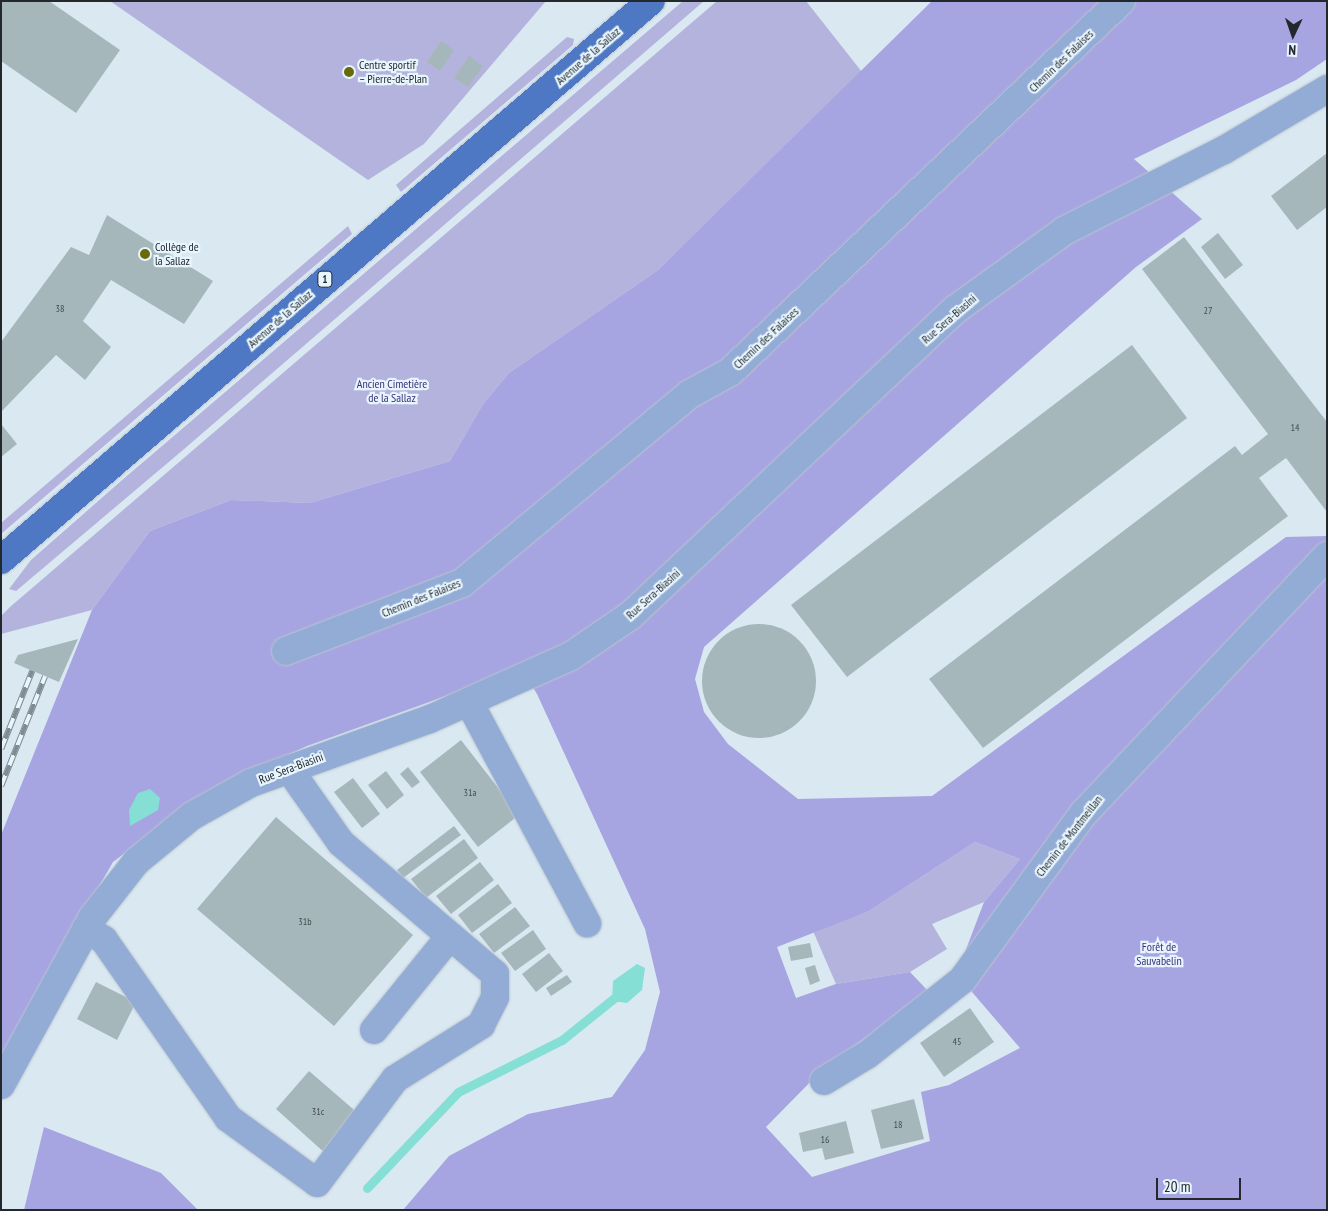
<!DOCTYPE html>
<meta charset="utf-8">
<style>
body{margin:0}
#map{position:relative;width:1328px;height:1211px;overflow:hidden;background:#dae8f1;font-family:"PT Sans Narrow",sans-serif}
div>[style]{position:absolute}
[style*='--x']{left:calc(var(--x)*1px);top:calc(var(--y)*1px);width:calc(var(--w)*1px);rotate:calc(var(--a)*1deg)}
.green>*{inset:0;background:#b4b3dd}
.forest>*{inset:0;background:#a7a4e2}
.water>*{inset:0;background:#85dfd5}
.stream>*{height:9px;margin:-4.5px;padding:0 4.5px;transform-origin:4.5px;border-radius:4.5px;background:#85dfd5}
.building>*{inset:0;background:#a6b7bb}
.round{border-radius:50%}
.roads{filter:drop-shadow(0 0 1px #b9c5ce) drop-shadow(0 0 1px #b9c5ce)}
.minor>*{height:28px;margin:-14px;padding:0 14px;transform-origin:14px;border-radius:14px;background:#93acd6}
.major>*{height:28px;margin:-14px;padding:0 14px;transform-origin:14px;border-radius:14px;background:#4e78c3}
.rail>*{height:5.5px;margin-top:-2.75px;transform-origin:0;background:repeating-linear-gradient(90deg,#e7f5fe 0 11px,#818b92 0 22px);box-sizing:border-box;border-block:1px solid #818b92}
.dots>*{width:14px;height:14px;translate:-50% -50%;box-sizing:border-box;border:2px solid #e7f5fe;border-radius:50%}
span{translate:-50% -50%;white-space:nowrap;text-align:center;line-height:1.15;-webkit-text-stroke:4.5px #e7f5fe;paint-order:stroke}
.number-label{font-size:10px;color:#444c50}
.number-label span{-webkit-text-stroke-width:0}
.shield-label span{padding:1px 4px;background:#e7f5fe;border:1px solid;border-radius:4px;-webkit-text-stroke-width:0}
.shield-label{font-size:11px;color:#23282c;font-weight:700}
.street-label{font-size:12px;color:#23282c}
.poi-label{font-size:12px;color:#23282c}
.left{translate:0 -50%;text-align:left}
.park-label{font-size:12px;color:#3b2f77}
.frame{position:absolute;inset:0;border:2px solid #23282c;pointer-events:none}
.north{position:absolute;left:1268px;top:10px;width:50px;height:50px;-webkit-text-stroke:4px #e7f5fe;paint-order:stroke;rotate:183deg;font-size:14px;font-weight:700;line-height:20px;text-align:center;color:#23282c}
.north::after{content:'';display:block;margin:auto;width:18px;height:22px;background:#23282c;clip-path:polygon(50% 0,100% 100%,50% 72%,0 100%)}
.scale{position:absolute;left:1156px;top:1178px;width:85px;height:22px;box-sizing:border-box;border:2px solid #23282c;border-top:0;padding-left:6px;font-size:15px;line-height:18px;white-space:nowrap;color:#23282c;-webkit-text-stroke:4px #e7f5fe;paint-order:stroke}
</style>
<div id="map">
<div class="green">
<i style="clip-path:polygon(110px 1px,546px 1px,424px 144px,368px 180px)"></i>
<i style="clip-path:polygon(683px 1px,704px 1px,183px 450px,16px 591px,9px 589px,31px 560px,121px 481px)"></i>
<i style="clip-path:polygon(717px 1px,806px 1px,862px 72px,658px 270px,509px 373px,483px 404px,450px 461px,310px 503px,231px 500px,150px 531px,92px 610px,1px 634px,1px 616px,10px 607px)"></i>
<i style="clip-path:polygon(567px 37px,574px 39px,573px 45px,401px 192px,396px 185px)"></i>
<i style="clip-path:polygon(348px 226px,352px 234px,1px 534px,1px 523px)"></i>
<i style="clip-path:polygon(975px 842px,1020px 859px,984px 902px,932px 924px,947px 949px,910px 972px,836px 984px,813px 931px,869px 911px)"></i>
</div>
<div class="forest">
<i style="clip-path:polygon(evenodd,932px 1px,1327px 1px,1327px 59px,1296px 80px,1134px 159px,1202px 219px,1136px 267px,704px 647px,695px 679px,704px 712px,728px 744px,798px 799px,932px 796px,1286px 537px,1327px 536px,1327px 1210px,403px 1210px,449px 1156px,528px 1114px,612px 1097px,645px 1050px,660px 992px,645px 929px,537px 694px,521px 669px,307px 746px,197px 798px,113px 862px,1px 1059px,1px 835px,92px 610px,150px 531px,231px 500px,310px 503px,450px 461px,483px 404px,509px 373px,658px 270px,932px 1px,975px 842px,1020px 859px,984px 902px,962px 960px,966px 985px,1020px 1048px,949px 1085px,921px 1092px,930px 1141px,812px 1177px,766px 1127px,824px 1068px,929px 992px,910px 972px,836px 984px,796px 998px,777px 947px,869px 911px,975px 842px)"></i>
<i style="clip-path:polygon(44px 1127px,161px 1173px,198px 1210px,24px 1210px)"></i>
</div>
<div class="water">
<i style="clip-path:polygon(150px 789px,160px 798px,158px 810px,130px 826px,129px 810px,138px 793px)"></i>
<i style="clip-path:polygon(637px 964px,645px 968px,642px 990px,627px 1003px,612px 1001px,613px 981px)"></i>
</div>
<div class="stream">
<i style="--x:367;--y:1188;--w:132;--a:-46.5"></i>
<i style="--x:458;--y:1092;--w:116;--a:-26.6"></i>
<i style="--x:562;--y:1040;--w:73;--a:-38.9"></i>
</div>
<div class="building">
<i style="clip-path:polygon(1px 1px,49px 1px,120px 50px,76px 113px,1px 61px)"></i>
<i style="clip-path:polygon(441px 41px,454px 50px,440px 71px,427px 62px)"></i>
<i style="clip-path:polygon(469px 56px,483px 66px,468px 87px,454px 78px)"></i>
<i style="clip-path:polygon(1327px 153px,1327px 207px,1297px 230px,1271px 196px)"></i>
<i style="clip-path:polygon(107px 215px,213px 281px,184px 324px,111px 280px,83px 321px,111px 347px,85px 380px,56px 355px,1px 412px,1px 342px,71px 247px,89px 255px)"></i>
<i style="clip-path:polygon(1218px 233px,1243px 265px,1225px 279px,1201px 247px)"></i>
<i style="clip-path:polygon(1184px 237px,1327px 422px,1327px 512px,1286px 458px,1259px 478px,1288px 516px,983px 748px,929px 679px,1235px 446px,1242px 455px,1268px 434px,1142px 269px)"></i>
<i style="clip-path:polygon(1132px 345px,1187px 418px,847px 677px,791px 605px)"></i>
<i style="clip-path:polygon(1px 424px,17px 444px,1px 457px)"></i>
<i class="round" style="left:702px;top:624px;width:114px;height:114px"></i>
<i style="clip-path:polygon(78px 639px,59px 682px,14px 663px,18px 655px)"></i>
<i style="clip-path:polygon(461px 740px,519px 815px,478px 847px,420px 772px)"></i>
<i style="clip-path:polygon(408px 767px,420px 782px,412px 788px,400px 774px)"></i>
<i style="clip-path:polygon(386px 771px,404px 795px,387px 809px,368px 785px)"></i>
<i style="clip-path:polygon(353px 778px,380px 814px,362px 828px,334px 792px)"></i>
<i style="clip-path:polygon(276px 817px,413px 935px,334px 1026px,197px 909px)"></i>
<i style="clip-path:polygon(454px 826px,461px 835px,403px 878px,397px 870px)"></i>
<i style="clip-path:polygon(464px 839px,478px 858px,426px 898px,411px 879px)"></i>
<i style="clip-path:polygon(480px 862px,494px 880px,451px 914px,436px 896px)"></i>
<i style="clip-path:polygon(498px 884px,512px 903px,472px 933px,458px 915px)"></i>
<i style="clip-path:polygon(515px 907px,530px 926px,494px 953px,479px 934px)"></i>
<i style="clip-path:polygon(533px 930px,546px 949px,515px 971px,501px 953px)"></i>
<i style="clip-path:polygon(810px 943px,813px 957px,791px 961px,788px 947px)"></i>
<i style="clip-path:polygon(549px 953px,563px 971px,536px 992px,522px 974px)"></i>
<i style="clip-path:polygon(815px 965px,820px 981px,810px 985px,805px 968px)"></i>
<i style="clip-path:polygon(567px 975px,572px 982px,551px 996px,546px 988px)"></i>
<i style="clip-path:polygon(96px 982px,136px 1002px,117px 1040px,77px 1019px)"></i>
<i style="clip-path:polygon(970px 1008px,994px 1042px,944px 1077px,920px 1043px)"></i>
<i style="clip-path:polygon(309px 1071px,360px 1115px,326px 1154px,276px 1109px)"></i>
<i style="clip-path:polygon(914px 1099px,924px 1139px,881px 1149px,871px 1110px)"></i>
<i style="clip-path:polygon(846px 1121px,854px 1153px,825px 1160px,822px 1148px,803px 1152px,799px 1133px)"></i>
</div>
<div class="roads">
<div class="minor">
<i style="--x:286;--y:651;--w:189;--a:-21.1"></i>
<i style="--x:462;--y:583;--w:296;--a:-39.7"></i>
<i style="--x:690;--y:394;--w:46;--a:-28.8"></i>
<i style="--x:730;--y:372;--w:539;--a:-43.5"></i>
<i style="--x:469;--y:702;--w:251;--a:61.9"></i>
<i style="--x:86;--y:929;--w:21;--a:31"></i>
<i style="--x:104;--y:940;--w:217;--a:55.1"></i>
<i style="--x:228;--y:1118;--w:110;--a:36.1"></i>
<i style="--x:317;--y:1183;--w:130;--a:-53.1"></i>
<i style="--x:395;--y:1079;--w:102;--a:-32.1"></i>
<i style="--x:481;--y:1025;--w:31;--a:-63"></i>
<i style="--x:495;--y:997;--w:23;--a:-90"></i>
<i style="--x:495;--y:974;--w:202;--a:-139.6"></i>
<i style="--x:341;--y:843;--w:90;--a:-125.1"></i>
<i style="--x:374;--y:1030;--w:121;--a:-51"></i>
<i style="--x:824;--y:1081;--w:50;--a:-31.2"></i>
<i style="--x:867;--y:1055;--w:121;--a:-38.3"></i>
<i style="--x:962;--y:980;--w:207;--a:-53.9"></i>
<i style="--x:1084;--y:813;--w:354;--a:-46.6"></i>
<i style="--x:1;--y:1085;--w:192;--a:-61.3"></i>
<i style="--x:93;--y:917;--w:70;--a:-52"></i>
<i style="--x:136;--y:862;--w:72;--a:-39.4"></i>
<i style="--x:192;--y:816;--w:68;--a:-29.2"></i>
<i style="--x:251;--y:783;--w:190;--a:-19.7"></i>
<i style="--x:430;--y:719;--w:154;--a:-24.1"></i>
<i style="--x:571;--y:656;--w:73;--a:-34.3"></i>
<i style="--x:631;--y:615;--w:446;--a:-43.3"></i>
<i style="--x:956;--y:309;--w:133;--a:-35.8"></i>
<i style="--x:1064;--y:231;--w:179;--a:-26.9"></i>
<i style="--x:1224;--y:150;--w:120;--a:-30.6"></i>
</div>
<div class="major">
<i style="--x:1;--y:560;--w:857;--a:-40.7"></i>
</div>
</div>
<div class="rail">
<i style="--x:1;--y:749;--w:84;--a:-68.3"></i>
<i style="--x:1;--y:786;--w:118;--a:-68.2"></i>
</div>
<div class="dots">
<i style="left:349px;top:72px;background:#686a08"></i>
<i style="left:145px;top:254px;background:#686a08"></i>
</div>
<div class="number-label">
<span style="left:60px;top:309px">38</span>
<span style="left:1208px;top:311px">27</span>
<span style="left:1295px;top:428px">14</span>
<span style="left:470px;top:793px">31a</span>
<span style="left:305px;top:922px">31b</span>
<span style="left:957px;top:1042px">45</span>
<span style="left:318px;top:1112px">31c</span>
<span style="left:898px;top:1125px">18</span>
<span style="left:825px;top:1140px">16</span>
</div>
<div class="shield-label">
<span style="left:325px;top:279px">1</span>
</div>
<div class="street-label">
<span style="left:588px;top:56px;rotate:-41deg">Avenue de la Sallaz</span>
<span style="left:1061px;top:61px;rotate:-44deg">Chemin des Falaises</span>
<span style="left:280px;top:319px;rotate:-41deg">Avenue de la Sallaz</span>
<span style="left:949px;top:319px;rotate:-41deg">Rue Sera-Biasini</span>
<span style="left:766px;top:338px;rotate:-43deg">Chemin des Falaises</span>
<span style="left:653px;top:594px;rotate:-42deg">Rue Sera-Biasini</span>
<span style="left:421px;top:598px;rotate:-22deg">Chemin des Falaises</span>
<span style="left:291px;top:768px;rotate:-21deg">Rue Sera-Biasini</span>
<span style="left:1069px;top:836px;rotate:-52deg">Chemin de Montmeillan</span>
</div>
<div class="poi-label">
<span class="left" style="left:359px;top:72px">Centre sportif<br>– Pierre-de-Plan</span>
<span class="left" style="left:155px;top:254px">Collège de<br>la Sallaz</span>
</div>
<div class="park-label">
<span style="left:392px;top:391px">Ancien Cimetière<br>de la Sallaz</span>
<span style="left:1159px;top:954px">Forêt de<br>Sauvabelin</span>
</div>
<div class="frame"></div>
<div class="north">N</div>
<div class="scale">20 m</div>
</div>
